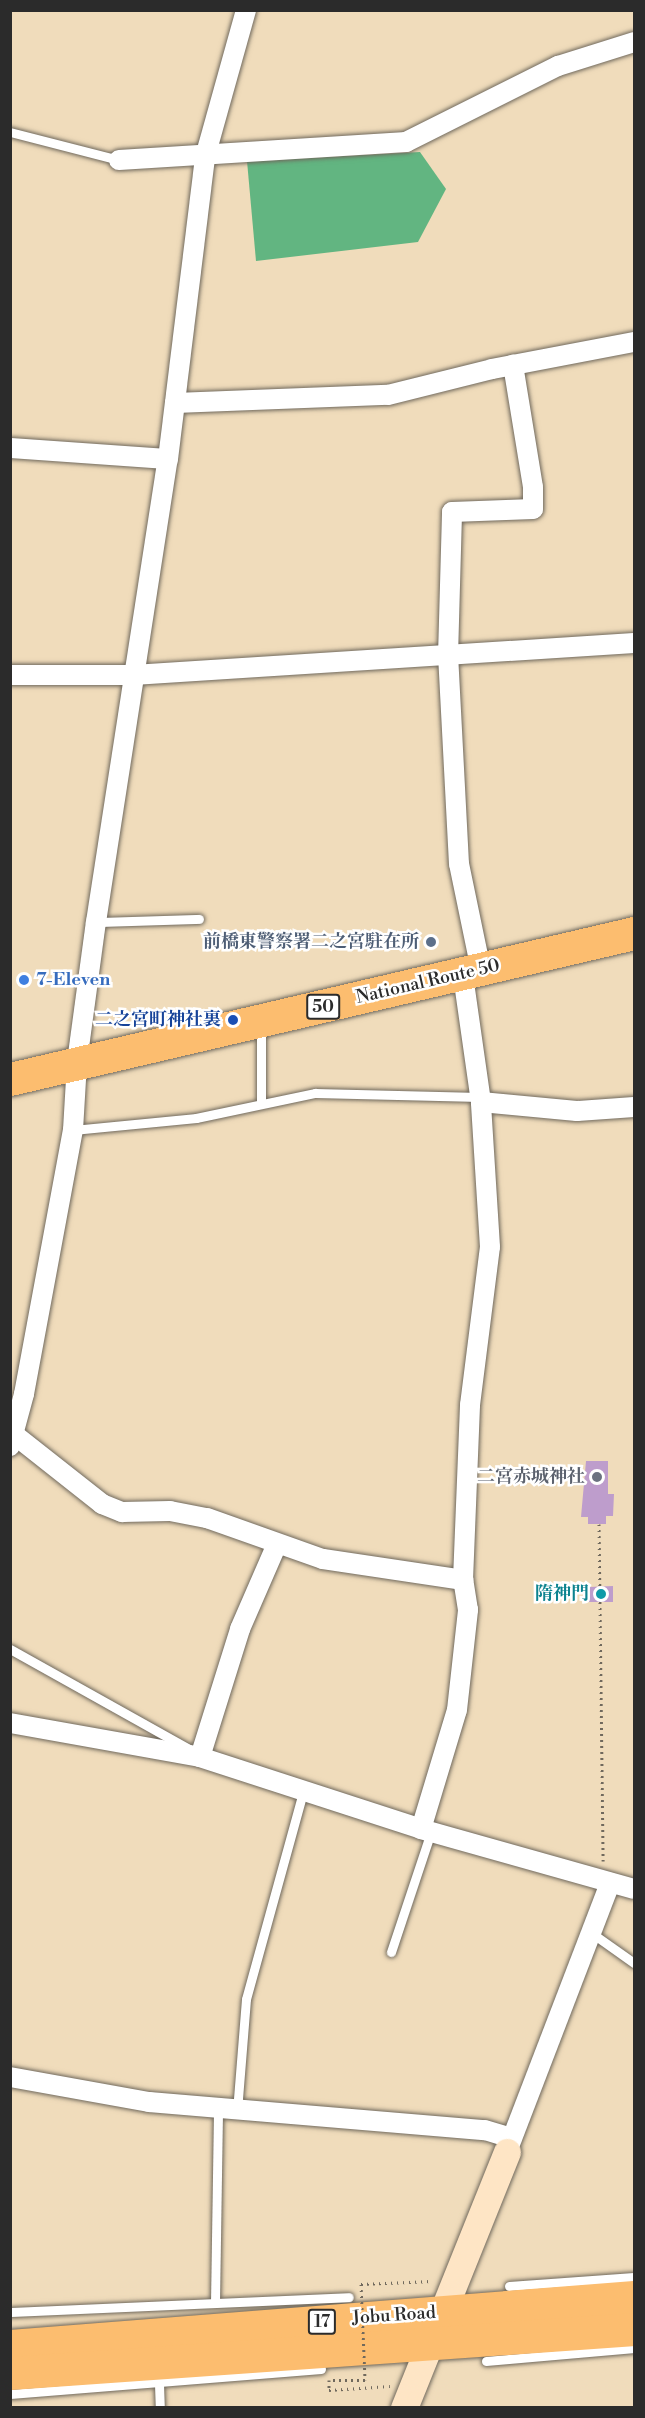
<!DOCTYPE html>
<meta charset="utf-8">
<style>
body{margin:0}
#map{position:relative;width:645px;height:2418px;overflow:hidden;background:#f0dcbb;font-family:"Libre Bodoni","Noto Serif JP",serif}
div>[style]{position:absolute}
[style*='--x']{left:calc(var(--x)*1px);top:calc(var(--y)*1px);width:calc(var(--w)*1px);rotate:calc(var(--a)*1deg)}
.forest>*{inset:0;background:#62b581}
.building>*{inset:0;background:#be9dcc}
.path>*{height:3px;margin-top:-1.5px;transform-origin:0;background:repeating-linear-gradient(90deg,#70695d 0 1.5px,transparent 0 6px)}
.roads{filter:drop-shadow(0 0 2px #70695d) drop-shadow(0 0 2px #70695d)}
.lane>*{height:9px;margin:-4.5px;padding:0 4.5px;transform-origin:4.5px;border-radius:4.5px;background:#fff}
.street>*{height:20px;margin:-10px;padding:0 10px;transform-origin:10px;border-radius:10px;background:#fff}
.secondary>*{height:27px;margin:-13.5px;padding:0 13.5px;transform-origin:13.5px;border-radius:13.5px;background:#fee5c5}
.highway>*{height:33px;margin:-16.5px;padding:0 16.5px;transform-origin:16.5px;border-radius:16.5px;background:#fcbd6f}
.path-bridge>*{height:3px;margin-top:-1.5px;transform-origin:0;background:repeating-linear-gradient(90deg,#70695d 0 1.5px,transparent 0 6px)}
.dots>*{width:16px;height:16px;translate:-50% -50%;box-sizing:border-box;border:3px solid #fff;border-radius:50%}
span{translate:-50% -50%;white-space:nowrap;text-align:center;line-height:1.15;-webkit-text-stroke:5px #fff;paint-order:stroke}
.shield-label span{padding:2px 4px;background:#fff;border:2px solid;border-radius:4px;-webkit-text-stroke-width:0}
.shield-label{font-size:16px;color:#2b2b2b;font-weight:700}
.service-label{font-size:18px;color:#4e5e75;font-weight:700}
.right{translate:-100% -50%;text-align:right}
.shop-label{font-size:18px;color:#366cbe;font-weight:700}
.left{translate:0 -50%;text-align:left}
.street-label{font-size:18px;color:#2b2b2b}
.transit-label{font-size:18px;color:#164399;font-weight:700}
.worship-label{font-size:18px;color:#5b616d;font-weight:700}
.culture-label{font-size:18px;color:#0d838f;font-weight:700}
.frame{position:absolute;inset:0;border:12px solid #2b2b2b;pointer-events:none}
</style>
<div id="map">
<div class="forest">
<i style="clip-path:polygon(420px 152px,446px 189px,418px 242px,256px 261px,247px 161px)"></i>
</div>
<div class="building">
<i style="clip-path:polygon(586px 1461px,608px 1461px,608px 1494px,614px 1494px,613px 1516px,606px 1516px,606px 1524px,588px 1524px,588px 1517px,581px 1517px)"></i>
<i style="clip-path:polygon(613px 1586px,613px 1602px,589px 1602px,589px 1587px)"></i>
</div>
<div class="path">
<i style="--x:599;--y:1524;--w:337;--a:89.3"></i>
<i style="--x:361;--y:2284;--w:70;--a:-2.5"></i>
<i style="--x:365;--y:2380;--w:36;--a:180"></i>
<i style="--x:329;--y:2380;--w:10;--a:90"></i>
<i style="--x:329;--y:2390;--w:61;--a:-3.8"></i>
</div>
<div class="roads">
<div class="lane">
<i style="--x:10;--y:132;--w:113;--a:14.4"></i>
<i style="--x:96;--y:922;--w:103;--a:-1.7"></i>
<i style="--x:261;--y:1026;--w:75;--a:90"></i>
<i style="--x:73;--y:1130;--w:124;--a:-5.6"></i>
<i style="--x:196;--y:1118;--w:122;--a:-11.9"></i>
<i style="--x:315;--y:1093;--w:165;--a:1.4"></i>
<i style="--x:10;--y:1649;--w:205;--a:29.2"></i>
<i style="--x:593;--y:1934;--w:50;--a:35.3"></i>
<i style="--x:391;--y:1952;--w:126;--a:-71.6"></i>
<i style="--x:237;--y:2111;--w:112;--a:-85.4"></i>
<i style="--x:246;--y:1999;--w:215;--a:-74.6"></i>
<i style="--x:509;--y:2286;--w:125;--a:-4.1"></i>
<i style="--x:215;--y:2303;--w:194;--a:-89.1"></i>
<i style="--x:10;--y:2312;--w:339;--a:-2.5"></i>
<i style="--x:486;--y:2361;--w:149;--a:-5"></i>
<i style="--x:159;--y:2384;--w:24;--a:88"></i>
<i style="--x:10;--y:2394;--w:312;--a:-4.6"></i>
</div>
<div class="street">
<i style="--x:119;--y:160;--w:288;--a:-3.6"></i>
<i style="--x:406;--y:142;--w:170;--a:-26.6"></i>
<i style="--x:558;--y:66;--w:80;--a:-17.5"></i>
<i style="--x:175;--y:403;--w:213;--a:-2.2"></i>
<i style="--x:388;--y:395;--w:107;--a:-14"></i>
<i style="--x:492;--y:369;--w:145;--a:-10.8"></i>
<i style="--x:10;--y:448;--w:158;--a:4"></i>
<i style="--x:10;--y:675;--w:123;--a:0"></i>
<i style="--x:133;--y:675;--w:502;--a:-3.65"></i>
<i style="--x:481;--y:970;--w:108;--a:-101.7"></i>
<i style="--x:459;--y:864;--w:207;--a:-93"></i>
<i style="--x:448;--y:657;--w:145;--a:-88.4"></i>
<i style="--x:452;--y:512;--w:81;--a:-2.1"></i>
<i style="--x:533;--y:509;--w:22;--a:-90"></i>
<i style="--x:533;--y:487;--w:124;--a:-99.3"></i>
<i style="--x:481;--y:1102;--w:96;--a:5.4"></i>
<i style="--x:577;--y:1111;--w:57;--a:-4"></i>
<i style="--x:16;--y:1436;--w:110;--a:38.3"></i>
<i style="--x:102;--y:1504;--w:22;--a:22"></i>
<i style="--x:122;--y:1512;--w:48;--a:-1.2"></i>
<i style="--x:170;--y:1511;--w:38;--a:11"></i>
<i style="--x:207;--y:1518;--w:123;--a:19.5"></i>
<i style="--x:323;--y:1559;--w:142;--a:8.5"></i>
<i style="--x:10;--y:1446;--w:54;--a:-74.9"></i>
<i style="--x:24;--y:1394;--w:269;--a:-79.5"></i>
<i style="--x:73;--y:1130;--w:68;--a:-86.6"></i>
<i style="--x:77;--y:1062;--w:141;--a:-82.3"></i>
<i style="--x:96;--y:922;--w:469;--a:-81.2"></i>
<i style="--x:168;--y:459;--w:304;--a:-83"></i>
<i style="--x:205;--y:157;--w:153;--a:-74.4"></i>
<i style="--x:10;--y:1723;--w:193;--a:10.1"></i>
<i style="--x:200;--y:1757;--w:232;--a:18"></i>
<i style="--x:421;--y:1829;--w:221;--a:15.7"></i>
<i style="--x:200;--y:1757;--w:134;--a:-72.6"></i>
<i style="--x:240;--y:1629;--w:93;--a:-66.5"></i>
<i style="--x:421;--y:1829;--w:124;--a:-73.2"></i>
<i style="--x:457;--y:1710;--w:101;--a:-83.7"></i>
<i style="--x:468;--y:1610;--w:30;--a:-99"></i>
<i style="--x:463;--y:1580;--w:175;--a:-87.7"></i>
<i style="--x:470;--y:1405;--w:159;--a:-82.8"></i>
<i style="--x:490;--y:1247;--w:145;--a:-93.6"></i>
<i style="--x:481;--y:1102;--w:127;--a:-98.1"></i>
<i style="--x:10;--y:2077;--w:141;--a:10.2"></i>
<i style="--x:149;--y:2102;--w:337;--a:4.8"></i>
<i style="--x:485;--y:2130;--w:28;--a:17"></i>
<i style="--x:508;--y:2149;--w:285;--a:-69"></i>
</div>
<div class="secondary">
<i style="--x:404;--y:2408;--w:276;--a:-68.1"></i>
</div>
<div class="highway">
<i style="--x:10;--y:1079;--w:641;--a:-13.17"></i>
<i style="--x:10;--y:2346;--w:626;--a:-4.49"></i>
<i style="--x:10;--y:2373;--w:626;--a:-4.03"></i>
</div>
</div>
<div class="path-bridge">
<i style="--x:361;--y:2284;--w:96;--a:87.6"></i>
</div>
<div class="dots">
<i style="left:431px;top:942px;background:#5c6f8a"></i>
<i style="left:24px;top:980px;background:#3f7fe0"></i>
<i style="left:233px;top:1020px;background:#1a4fb4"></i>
<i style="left:597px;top:1477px;background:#6b7280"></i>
<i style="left:601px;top:1594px;background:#0f9aa8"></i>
</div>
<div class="shield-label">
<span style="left:323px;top:1007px">50</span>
<span style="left:322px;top:2322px">17</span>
</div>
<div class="service-label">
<span class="right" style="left:419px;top:942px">前橋東警察署二之宮駐在所</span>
</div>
<div class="shop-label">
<span class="left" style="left:36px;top:980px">7-Eleven</span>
</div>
<div class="street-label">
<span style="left:428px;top:982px;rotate:-13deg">National Route 50</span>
<span style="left:394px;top:2316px;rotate:-4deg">Jobu Road</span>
</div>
<div class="transit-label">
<span class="right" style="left:221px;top:1020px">二之宮町神社裏</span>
</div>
<div class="worship-label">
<span class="right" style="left:585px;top:1477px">二宮赤城神社</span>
</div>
<div class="culture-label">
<span class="right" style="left:589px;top:1594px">隋神門</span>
</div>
<div class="frame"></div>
</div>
